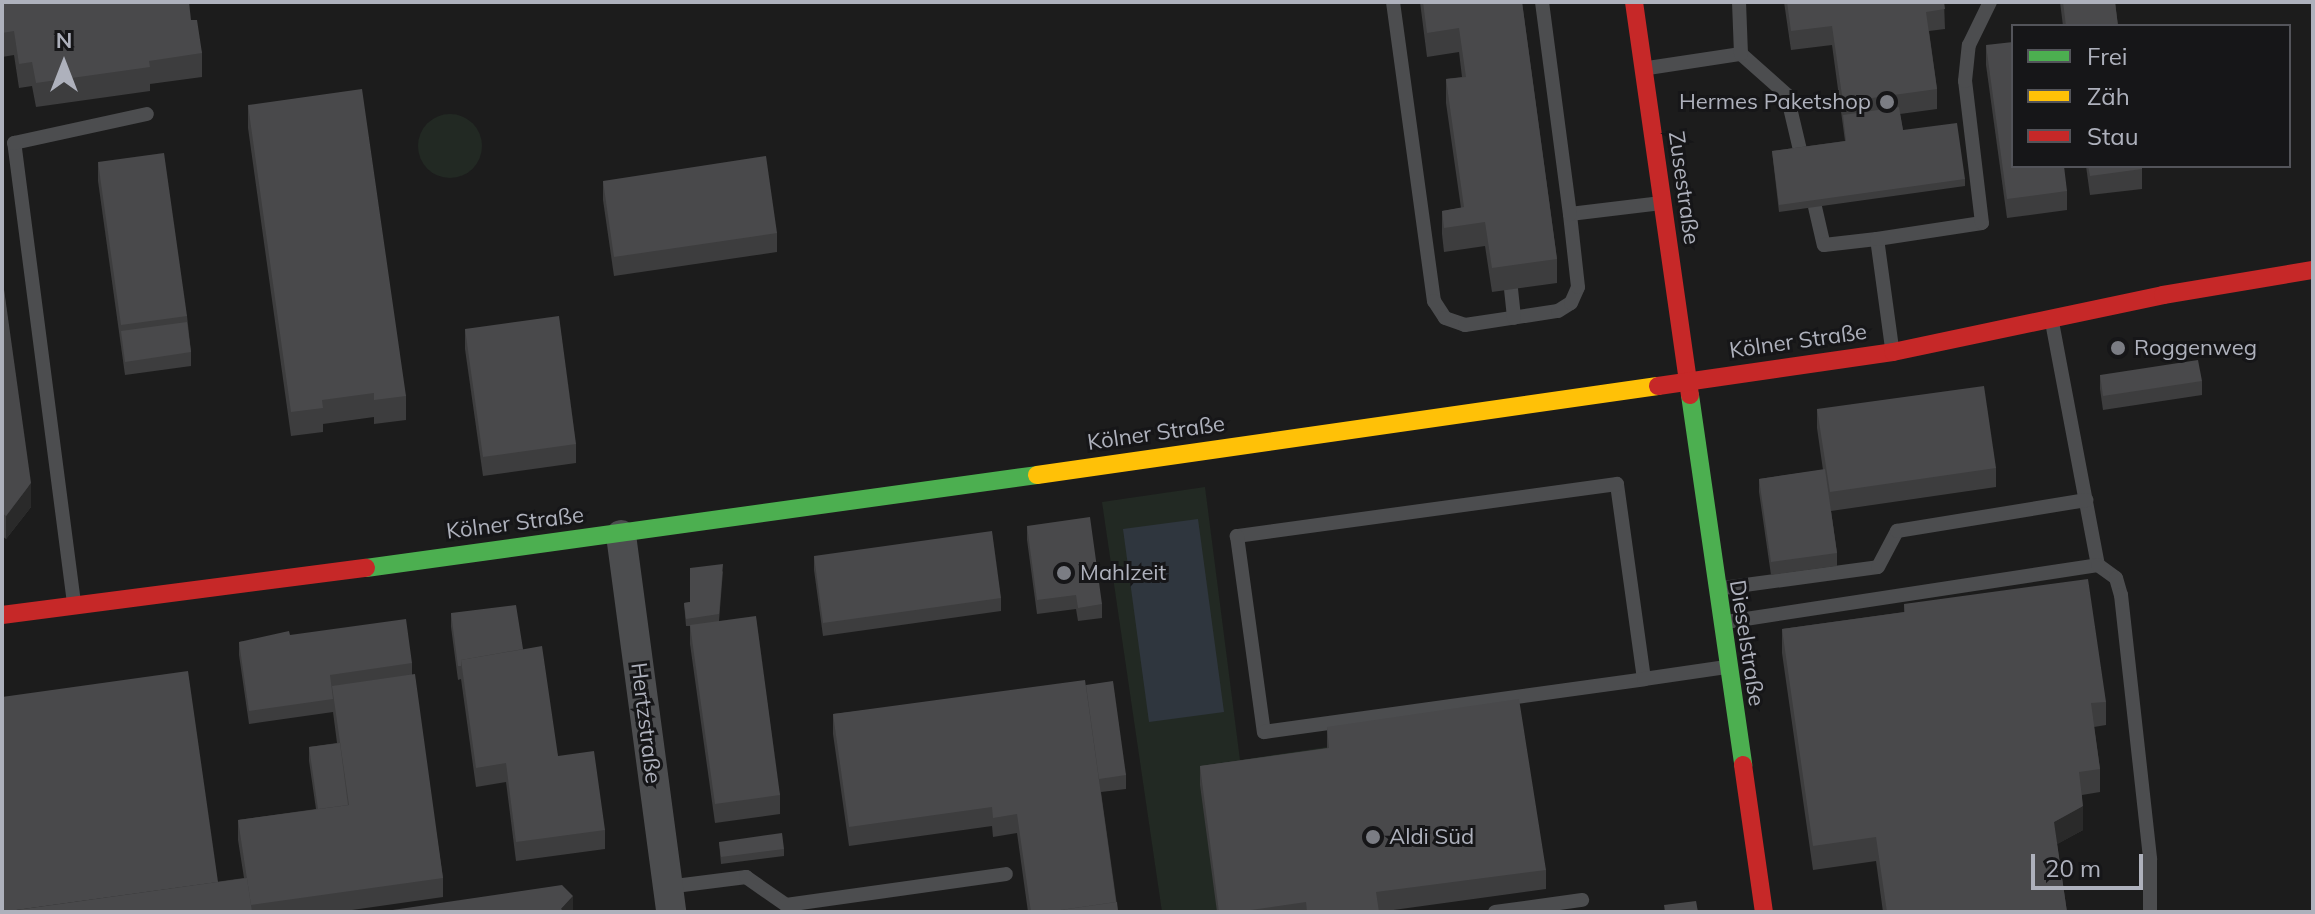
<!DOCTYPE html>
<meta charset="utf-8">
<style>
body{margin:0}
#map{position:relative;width:2315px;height:914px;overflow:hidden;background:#1c1c1c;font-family:Mulish,sans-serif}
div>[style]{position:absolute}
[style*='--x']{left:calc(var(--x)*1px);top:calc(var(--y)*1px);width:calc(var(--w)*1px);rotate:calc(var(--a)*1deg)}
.green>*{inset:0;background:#222923}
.round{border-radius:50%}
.water>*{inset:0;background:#2f363e}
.lane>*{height:14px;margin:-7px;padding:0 7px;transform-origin:7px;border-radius:7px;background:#4c4d4f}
.street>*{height:30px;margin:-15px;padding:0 15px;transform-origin:15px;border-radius:15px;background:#4c4d4f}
.fast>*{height:18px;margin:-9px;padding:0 9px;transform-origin:9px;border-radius:9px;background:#4caf50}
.slow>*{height:18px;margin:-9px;padding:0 9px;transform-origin:9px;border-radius:9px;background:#ffc107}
.jam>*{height:18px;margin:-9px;padding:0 9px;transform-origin:9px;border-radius:9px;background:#c62828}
.wall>*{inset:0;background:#3d3d3e}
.shaded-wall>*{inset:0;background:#2a2a2a}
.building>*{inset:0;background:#49494b}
.dots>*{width:22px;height:22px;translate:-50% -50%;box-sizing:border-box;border:4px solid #161618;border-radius:50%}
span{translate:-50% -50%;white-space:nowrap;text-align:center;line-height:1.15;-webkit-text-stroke:6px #161618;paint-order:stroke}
.poi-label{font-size:22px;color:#aeb1bc}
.right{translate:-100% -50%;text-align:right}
.left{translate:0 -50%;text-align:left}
.street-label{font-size:22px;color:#aeb1bc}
.frame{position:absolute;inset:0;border:4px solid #aeb1bc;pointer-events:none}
.legend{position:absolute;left:2011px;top:24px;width:280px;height:144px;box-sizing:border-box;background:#161618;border:2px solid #53545a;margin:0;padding:10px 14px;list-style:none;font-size:24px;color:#aeb1bc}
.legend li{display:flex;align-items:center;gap:16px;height:40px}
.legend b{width:40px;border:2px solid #53545a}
.north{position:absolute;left:24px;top:24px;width:80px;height:80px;-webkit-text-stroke:6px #161618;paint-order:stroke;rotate:0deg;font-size:22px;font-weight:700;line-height:32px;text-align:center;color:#aeb1bc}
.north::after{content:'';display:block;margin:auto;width:28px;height:36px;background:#aeb1bc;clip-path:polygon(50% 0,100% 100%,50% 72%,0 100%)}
.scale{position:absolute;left:2031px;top:854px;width:112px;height:36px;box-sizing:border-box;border:4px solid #aeb1bc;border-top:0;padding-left:10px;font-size:24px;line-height:28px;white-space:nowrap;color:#aeb1bc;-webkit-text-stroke:6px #161618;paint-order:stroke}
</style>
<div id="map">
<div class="green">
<i class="round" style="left:418px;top:114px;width:64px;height:64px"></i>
<i style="clip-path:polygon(1205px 487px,1240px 760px,1327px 747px,1329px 767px,1217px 912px,1162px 912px,1102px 502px)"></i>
</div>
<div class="water">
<i style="clip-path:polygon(1198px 519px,1224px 712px,1149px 722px,1123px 529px)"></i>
</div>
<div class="lane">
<i style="--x:1393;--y:2;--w:302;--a:82.2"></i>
<i style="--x:1434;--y:301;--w:20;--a:57"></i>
<i style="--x:1445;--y:318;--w:21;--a:19"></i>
<i style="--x:1465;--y:325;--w:94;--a:-8.6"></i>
<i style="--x:1558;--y:311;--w:15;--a:-32"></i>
<i style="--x:1571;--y:303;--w:17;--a:-66"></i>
<i style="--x:1578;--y:287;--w:73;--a:-96.3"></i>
<i style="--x:1570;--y:214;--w:92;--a:-6.9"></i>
<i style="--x:1542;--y:2;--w:214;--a:82.5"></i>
<i style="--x:1741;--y:54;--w:62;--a:41.7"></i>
<i style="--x:1787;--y:95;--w:61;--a:76.7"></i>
<i style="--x:1648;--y:68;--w:94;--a:-8.6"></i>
<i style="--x:1741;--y:54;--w:52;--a:-92.2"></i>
<i style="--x:1815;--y:207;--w:39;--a:77"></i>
<i style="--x:1824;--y:245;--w:53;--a:-6.5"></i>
<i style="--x:1511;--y:289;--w:29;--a:84"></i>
<i style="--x:2052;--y:322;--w:247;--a:79.3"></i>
<i style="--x:1892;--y:348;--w:110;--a:-97.8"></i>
<i style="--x:1877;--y:239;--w:106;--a:-8.7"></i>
<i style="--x:1982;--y:223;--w:143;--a:-96.8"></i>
<i style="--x:1965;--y:81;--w:36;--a:-84"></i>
<i style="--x:1969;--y:45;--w:48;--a:-64"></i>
<i style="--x:1723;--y:588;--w:156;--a:-7.7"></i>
<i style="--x:1878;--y:567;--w:41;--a:-62.2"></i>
<i style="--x:1897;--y:531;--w:192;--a:-9.3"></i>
<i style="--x:74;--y:603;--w:464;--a:-97.4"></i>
<i style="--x:14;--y:143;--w:136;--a:-12.3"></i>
<i style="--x:1726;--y:622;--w:376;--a:-8.7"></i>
<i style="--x:2098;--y:565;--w:22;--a:36"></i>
<i style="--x:2116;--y:578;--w:18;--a:74"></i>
<i style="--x:2121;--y:595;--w:266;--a:83.7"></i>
<i style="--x:2150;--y:859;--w:53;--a:90"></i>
<i style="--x:1644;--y:679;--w:197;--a:-97.9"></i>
<i style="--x:1617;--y:484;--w:384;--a:172.2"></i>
<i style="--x:1237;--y:536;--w:198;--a:82.2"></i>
<i style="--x:1264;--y:732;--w:384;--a:-7.9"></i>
<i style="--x:1644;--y:679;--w:83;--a:-8.3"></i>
<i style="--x:667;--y:887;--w:80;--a:-7.2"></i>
<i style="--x:746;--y:877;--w:49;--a:35"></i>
<i style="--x:786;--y:905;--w:222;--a:-8"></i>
<i style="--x:1495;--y:912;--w:88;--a:-7.9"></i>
</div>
<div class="street">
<i style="--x:621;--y:535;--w:380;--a:82.4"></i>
</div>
<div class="fast">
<i style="--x:1690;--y:395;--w:374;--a:81.8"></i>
<i style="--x:366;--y:568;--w:677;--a:-7.89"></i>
</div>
<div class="slow">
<i style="--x:1037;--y:475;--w:627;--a:-8.16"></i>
</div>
<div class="jam">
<i style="--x:1634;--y:2;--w:397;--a:81.9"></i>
<i style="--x:1658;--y:386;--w:237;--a:-8.2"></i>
<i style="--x:1893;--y:352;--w:276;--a:-11.9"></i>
<i style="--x:2163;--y:295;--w:152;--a:-9.5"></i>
<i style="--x:2;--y:615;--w:367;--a:-7.4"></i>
<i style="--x:1743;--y:765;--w:148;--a:81.9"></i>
</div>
<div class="wall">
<i style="clip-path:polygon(2px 2px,191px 20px,202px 53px,202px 77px,150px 84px,150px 91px,36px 107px,32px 86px,19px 88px,14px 55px,2px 57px)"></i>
<i style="clip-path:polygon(1420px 2px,1522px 2px,1557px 259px,1557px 283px,1492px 292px,1485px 246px,1444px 252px,1442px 234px,1442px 211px,1461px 208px,1446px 103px,1446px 79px,1462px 77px,1459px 52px,1427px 57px)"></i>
<i style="clip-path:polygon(1784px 2px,1944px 2px,1945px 29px,1929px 31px,1937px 89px,1937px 109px,1900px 114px,1903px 130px,1965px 179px,1965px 186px,1779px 212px,1772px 151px,1845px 141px,1832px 45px,1791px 50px)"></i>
<i style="clip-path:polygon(2060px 2px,2115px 2px,2118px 26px,2063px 26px)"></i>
<i style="clip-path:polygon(1986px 45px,2067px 191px,2067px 210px,2007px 218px,1986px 65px)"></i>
<i style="clip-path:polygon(248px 105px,406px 396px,406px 420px,374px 424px,374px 417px,323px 424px,323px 432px,291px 436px,248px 128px)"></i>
<i style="clip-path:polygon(98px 162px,187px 316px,191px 352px,191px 366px,125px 375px,98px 181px)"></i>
<i style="clip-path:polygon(2086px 166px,2142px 166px,2142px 189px,2090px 195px)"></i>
<i style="clip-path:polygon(603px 181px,777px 233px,777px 252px,614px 276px,603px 200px)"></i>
<i style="clip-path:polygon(2px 275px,31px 507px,6px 539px,2px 536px)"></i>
<i style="clip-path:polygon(465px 329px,576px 444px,576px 463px,483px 476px,465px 349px)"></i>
<i style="clip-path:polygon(2100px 375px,2202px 381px,2202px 395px,2103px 410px,2100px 389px)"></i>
<i style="clip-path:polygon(1817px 409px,1996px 468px,1996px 487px,1831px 511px,1837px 553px,1837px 566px,1771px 575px,1759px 492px,1759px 479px,1823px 470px,1817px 428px)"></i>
<i style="clip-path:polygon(1027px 526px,1102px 604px,1102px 618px,1078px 621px,1076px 609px,1037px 614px,1027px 540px)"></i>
<i style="clip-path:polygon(814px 556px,1001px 598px,1001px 611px,823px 636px,814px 570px)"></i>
<i style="clip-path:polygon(723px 571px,719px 621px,780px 795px,780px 814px,715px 823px,690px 644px,690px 626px,686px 626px,684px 603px,690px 602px)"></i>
<i style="clip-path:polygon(1904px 604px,2106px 702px,2106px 725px,2094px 727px,2100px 769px,2100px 792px,2082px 795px,2083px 830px,2057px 844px,2067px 912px,1883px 912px,1876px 861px,1813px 870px,1782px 653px,1782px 629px,1904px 612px)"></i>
<i style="clip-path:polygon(451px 613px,523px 649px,558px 756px,605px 830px,605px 849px,516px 861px,506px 782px,476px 787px,461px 679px,458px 680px,451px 627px)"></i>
<i style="clip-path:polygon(290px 635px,412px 663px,412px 674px,443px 878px,443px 897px,338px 912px,2px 912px,244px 878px,238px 840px,238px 820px,316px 809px,309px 761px,309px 747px,337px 743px,333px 712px,249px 724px,239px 655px,239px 642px)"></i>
<i style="clip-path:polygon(1086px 685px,1126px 775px,1126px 789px,1101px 792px,1118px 912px,1028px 912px,1017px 833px,993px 837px,992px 826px,849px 846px,833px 734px,833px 714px)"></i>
<i style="clip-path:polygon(1327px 727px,1546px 870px,1546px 889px,1379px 912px,1217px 912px,1200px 785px,1200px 766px,1327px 748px)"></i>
<i style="clip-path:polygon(719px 842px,784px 849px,784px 856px,721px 864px)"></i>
</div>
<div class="shaded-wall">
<i style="clip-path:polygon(31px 483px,31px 507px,6px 539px,6px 516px)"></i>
<i style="clip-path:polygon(2083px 806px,2083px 830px,2054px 846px,2054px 822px)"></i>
<i style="clip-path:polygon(573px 896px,573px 912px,561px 912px,561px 909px)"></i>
</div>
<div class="building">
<i style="clip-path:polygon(2px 2px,189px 2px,191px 20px,197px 20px,202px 53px,149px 61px,150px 67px,36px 83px,32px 62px,19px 64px,14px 31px,2px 33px)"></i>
<i style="clip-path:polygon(1423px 2px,1522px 2px,1557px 259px,1492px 268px,1485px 222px,1444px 228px,1442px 211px,1464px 207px,1446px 79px,1466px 77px,1459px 28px,1427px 33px)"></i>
<i style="clip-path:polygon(1787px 2px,1944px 2px,1945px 9px,1926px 12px,1937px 89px,1843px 102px,1832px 26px,1791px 31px)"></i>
<i style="clip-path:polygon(2063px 2px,2115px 2px,2118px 26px,2066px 26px)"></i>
<i style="clip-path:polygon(2013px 42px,2013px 166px,2064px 166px,2067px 191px,2007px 199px,1986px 45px)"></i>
<i style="clip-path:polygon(362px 89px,406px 396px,374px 400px,374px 393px,322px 400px,323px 408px,291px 412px,248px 105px)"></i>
<i style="clip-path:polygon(1899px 107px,1903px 130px,1957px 123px,1965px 179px,1779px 205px,1772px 151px,1846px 141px,1843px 115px)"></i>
<i style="clip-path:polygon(164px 153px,187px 316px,121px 325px,98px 162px)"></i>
<i style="clip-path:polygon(766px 156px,777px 233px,614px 257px,603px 181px)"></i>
<i style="clip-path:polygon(2088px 166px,2142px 166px,2142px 169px,2090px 176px)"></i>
<i style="clip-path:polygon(2px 275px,31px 483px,6px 516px,2px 513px)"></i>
<i style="clip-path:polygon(559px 316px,576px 444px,483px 457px,465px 329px)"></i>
<i style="clip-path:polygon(187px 322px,191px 352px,125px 362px,121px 331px)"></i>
<i style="clip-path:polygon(2198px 360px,2202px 381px,2103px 396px,2100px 375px)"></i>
<i style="clip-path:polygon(1984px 386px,1996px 468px,1830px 492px,1817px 409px)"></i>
<i style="clip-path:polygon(1825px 469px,1837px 553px,1771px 562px,1759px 479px)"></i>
<i style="clip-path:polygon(1090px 517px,1102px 604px,1078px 608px,1076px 595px,1037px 600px,1027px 526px)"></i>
<i style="clip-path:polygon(992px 531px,1001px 598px,823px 623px,814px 556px)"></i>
<i style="clip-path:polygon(723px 564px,719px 614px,686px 619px,684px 603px,690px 602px,690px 568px)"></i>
<i style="clip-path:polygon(2088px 579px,2106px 702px,2091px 703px,2100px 769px,2079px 772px,2083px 806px,2054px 822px,2067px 912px,1887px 912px,1876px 837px,1813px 846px,1782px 629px,1905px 612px,1904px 604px)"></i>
<i style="clip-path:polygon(516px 605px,523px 649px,461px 660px,461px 666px,458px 666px,451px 613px)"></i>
<i style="clip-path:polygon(756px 616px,780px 795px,715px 804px,690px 625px)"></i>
<i style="clip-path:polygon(406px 619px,412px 663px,330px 675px,333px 699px,249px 711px,239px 642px,289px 631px,290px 635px)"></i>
<i style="clip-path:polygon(542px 646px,558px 756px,594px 751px,605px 830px,516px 842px,506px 763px,476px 768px,461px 660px)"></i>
<i style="clip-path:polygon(188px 671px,218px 882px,2px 912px,2px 697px)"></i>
<i style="clip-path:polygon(415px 674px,443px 878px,251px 905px,238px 820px,349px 805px,332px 686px)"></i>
<i style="clip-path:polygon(1085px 680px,1116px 902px,1047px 912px,1031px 912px,1017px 814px,993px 818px,992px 807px,849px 827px,833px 714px)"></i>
<i style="clip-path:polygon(1113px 681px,1126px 775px,1099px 779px,1086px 685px)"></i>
<i style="clip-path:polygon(1519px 699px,1546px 870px,1376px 892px,1379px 912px,1307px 912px,1306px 902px,1237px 912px,1219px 912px,1200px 766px,1329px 748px,1327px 727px)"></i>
<i style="clip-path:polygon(340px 743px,348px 805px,318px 809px,309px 747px)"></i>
<i style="clip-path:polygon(782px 833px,784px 849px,721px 857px,719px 842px)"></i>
<i style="clip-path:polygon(247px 878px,252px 912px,3px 912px)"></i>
<i style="clip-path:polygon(562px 885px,573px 896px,561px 909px,565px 912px,379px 912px)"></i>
<i style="clip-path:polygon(1696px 901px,1698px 912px,1665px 912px,1664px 905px)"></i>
<i style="clip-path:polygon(1117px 902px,1118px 912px,1047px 912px)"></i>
</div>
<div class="dots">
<i style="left:1887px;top:102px;background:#7b7d84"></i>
<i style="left:2118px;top:348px;background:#7b7d84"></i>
<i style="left:1064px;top:573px;background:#7b7d84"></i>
<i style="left:1373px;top:837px;background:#7b7d84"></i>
</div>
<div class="poi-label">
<span class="right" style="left:1871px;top:102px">Hermes Paketshop</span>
<span class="left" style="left:2134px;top:348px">Roggenweg</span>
<span class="left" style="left:1080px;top:573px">Mahlzeit</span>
<span class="left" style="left:1389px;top:837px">Aldi Süd</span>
</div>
<div class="street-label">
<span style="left:1684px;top:188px;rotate:82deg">Zusestraße</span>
<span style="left:1798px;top:341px;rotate:-8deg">Kölner Straße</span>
<span style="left:1156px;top:433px;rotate:-8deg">Kölner Straße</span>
<span style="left:515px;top:523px;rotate:-7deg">Kölner Straße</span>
<span style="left:1747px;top:643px;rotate:81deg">Dieselstraße</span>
<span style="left:646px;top:723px;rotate:83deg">Hertzstraße</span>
</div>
<div class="frame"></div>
<ul class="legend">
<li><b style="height:10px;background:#4caf50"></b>Frei</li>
<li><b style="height:10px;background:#ffc107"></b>Zäh</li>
<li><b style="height:10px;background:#c62828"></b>Stau</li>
</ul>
<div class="north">N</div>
<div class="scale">20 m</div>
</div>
